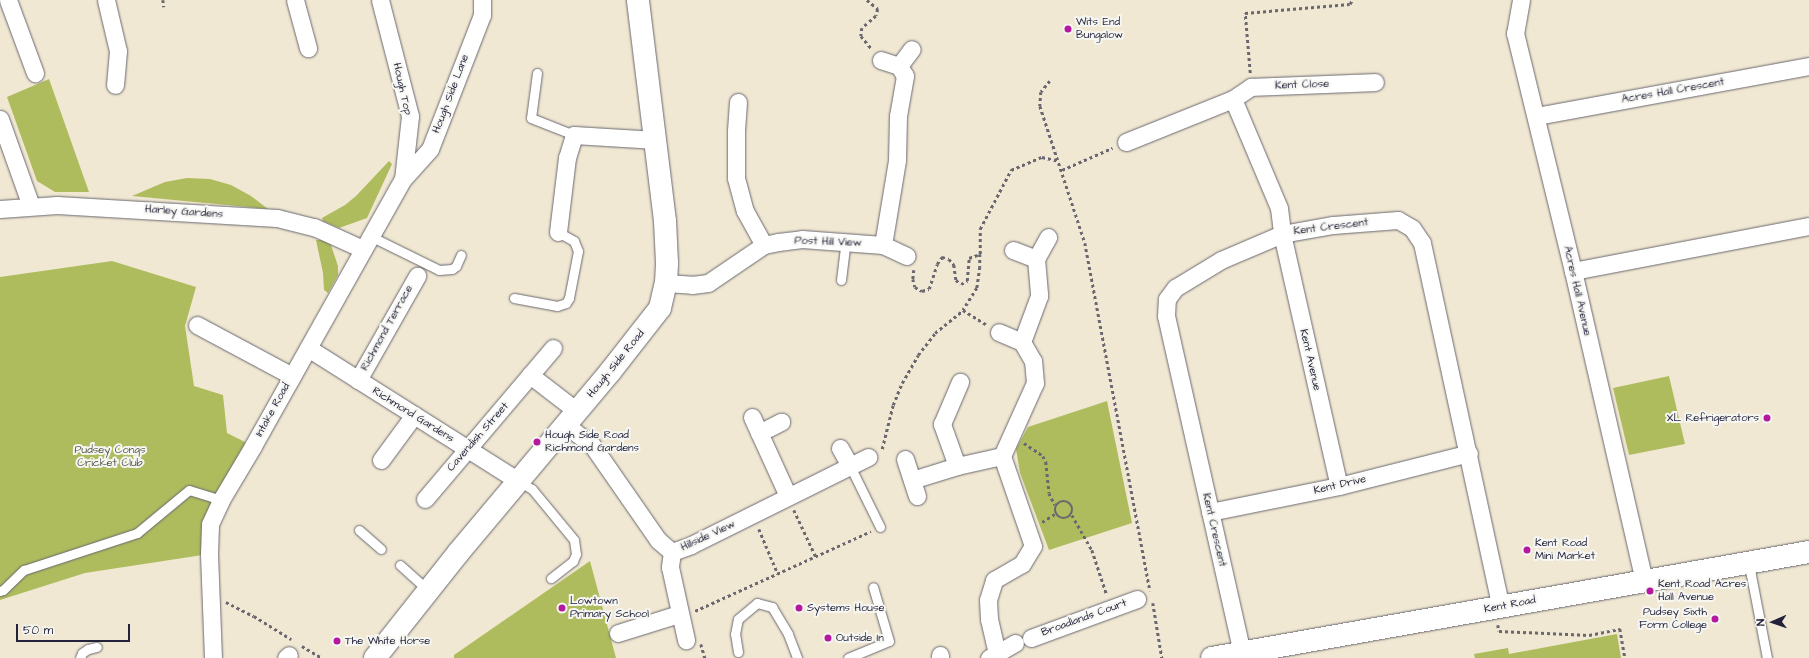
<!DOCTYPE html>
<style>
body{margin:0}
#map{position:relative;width:1809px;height:658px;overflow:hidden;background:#f0e8d2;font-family:"Architects Daughter",sans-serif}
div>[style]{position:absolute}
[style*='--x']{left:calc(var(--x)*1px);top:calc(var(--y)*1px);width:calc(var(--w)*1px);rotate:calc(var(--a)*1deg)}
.green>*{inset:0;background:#afbc5e}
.path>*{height:2.5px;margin-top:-1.25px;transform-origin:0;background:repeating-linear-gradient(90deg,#6a6770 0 3px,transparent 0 6px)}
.path>.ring{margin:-1.25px;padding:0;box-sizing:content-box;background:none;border:2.5px solid #6a6770;border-radius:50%}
.roads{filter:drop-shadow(0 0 1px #6a6770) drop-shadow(0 0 1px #6a6770)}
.lane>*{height:9px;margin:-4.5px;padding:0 4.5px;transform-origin:4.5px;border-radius:4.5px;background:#fff}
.street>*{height:17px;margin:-8.5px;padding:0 8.5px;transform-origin:8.5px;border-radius:8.5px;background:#fff}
.secondary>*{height:22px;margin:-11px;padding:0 11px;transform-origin:11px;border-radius:11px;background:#fff}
.dots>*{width:11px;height:11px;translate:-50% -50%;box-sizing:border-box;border:2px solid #f6f6f2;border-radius:50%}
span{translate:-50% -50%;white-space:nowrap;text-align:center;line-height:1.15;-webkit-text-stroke:4px #f6f6f2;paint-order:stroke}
.poi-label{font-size:11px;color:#22223b}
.left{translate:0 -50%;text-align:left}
.right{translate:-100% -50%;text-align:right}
.street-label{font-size:11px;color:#22223b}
.park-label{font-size:11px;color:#535847}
.north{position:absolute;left:1753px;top:602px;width:40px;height:40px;-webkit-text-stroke:3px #f6f6f2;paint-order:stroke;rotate:268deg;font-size:11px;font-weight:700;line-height:16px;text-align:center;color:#22223b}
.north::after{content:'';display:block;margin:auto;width:14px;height:18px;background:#22223b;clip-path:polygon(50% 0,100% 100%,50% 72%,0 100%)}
.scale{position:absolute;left:16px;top:624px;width:114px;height:18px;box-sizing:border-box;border:2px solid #22223b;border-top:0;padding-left:5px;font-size:12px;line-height:14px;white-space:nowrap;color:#22223b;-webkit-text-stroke:3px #f6f6f2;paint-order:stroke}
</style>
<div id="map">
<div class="green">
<i style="clip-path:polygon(49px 79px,89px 192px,55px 192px,37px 181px,7px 97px)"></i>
<i style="clip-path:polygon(389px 161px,392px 164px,367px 218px,339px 228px,323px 221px,322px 218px,345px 205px,356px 196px)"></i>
<i style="clip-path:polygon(187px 178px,210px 179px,231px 185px,251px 196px,268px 209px,132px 196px,165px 182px)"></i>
<i style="clip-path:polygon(316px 240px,324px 240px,331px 245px,338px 266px,338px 275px,328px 293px,324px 290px,323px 273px)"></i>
<i style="clip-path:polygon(112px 261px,196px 287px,185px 326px,194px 386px,223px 395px,227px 433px,253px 446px,221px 500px,209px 554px,85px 573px,0 600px,0 277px)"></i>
<i style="clip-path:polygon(1669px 376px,1685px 444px,1629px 455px,1613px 388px)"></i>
<i style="clip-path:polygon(1107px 401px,1132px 523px,1049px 550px,1020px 473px,1016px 449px,1028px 427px)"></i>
<i style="clip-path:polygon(590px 561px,616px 658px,454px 658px,454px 655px)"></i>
<i style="clip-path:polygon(1617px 634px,1621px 658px,1475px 658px,1474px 654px,1508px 648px,1509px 654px)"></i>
</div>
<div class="path">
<i style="--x:163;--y:0;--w:7;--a:82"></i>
<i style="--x:867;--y:0;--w:14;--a:39"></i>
<i style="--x:878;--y:9;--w:7;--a:106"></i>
<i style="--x:876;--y:16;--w:18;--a:139"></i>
<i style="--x:862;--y:28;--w:8;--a:97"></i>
<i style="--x:861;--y:36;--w:17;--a:50"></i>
<i style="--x:1250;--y:73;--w:60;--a:-94.8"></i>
<i style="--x:1245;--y:13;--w:105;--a:-4.9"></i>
<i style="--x:1350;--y:4;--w:4;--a:-63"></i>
<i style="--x:1050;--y:81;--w:14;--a:129"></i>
<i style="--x:1041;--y:92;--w:14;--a:94"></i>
<i style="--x:1040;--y:106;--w:144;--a:71.8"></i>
<i style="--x:1085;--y:243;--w:354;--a:79.4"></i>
<i style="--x:1062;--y:170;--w:55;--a:-23.7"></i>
<i style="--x:980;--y:254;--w:25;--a:-90"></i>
<i style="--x:980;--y:229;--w:67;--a:-62.3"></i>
<i style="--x:1011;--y:170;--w:34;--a:-23"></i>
<i style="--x:1042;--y:157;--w:17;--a:13"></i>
<i style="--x:914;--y:270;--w:9;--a:96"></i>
<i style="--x:913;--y:279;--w:8;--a:76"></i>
<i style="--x:915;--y:287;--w:8;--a:30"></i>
<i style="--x:922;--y:291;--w:7;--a:-16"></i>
<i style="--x:929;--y:289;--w:26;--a:-72"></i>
<i style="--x:937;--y:264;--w:9;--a:-54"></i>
<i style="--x:942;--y:257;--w:7;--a:16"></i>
<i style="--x:949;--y:259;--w:8;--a:50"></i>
<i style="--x:954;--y:265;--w:15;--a:82"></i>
<i style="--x:956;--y:280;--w:6;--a:39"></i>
<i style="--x:961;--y:284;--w:7;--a:-27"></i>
<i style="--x:967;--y:281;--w:23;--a:-85"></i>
<i style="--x:969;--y:258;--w:12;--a:-20"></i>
<i style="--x:980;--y:254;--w:13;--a:90"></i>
<i style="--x:980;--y:267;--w:21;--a:98"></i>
<i style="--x:977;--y:288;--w:26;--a:122"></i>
<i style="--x:963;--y:310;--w:28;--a:32"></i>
<i style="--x:1024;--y:443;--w:23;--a:34"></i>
<i style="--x:1043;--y:456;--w:7;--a:63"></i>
<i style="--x:1046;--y:462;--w:31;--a:84"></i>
<i style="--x:1049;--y:493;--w:13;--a:63"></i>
<i style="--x:882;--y:449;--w:45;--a:-76"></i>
<i style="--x:893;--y:405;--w:24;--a:-68"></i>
<i style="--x:902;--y:383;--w:32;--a:-60"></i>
<i style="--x:918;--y:355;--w:28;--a:-52"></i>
<i style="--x:935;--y:333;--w:36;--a:-39"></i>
<i class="ring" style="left:1055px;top:501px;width:15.5px;height:15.5px"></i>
<i style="--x:794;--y:510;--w:52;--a:64.9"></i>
<i style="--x:1072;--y:515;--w:40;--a:60.3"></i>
<i style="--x:1092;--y:550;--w:47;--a:71.6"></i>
<i style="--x:1042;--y:522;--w:15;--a:-32"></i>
<i style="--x:759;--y:529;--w:49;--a:67.1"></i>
<i style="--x:226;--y:602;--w:31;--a:27"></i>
<i style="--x:254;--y:616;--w:44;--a:31.9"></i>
<i style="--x:1153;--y:603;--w:56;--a:80.7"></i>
<i style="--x:695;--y:611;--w:193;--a:-24.4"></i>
<i style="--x:1498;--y:625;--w:6;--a:81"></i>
<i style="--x:1499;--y:631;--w:90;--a:2.5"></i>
<i style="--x:1589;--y:635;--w:32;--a:-11"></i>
<i style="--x:1620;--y:629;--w:29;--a:80"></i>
<i style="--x:701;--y:644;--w:15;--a:74"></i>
<i style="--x:302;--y:646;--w:23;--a:31"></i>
</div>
<div class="roads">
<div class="lane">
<i style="--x:537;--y:73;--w:45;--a:97.6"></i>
<i style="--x:531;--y:118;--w:46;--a:21.6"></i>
<i style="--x:370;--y:236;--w:77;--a:26.2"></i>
<i style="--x:439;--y:270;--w:13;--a:-4"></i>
<i style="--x:452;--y:269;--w:5;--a:-37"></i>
<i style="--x:456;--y:266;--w:12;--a:-66"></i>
<i style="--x:841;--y:280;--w:38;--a:-83"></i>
<i style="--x:514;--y:298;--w:44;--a:10.5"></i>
<i style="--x:557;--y:306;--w:9;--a:-18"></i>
<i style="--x:566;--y:303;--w:6;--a:-59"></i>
<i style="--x:569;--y:298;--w:48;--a:-79.2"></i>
<i style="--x:578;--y:251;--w:11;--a:-112"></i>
<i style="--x:574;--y:241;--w:18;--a:-151"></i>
<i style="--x:850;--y:466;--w:68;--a:63.8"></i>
<i style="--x:519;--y:481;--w:15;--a:32"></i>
<i style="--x:532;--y:489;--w:66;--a:50.5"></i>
<i style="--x:574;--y:540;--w:14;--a:82"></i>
<i style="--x:576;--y:554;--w:8;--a:113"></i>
<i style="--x:573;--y:561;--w:28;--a:142"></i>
<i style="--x:359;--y:530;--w:29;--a:41"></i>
<i style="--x:1747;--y:564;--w:12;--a:70"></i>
<i style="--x:1751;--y:575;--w:85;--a:79.1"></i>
<i style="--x:400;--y:565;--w:39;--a:42"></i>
<i style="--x:0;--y:591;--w:3;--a:-18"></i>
<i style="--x:3;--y:590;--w:29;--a:-44"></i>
<i style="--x:24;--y:570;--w:119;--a:-18.1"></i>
<i style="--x:137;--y:533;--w:67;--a:-39.6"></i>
<i style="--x:189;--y:490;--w:34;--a:17"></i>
<i style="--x:738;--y:652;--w:18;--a:-99"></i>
<i style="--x:735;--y:634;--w:15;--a:-79"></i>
<i style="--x:738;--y:619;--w:25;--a:-40"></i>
<i style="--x:757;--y:603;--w:16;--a:15"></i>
<i style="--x:772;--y:607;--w:31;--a:59"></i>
<i style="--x:788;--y:634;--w:26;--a:69"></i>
<i style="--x:80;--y:658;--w:5;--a:-68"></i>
<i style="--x:82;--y:653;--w:7;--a:-34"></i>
<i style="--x:88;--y:649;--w:9;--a:-13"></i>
<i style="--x:848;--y:658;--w:44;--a:-22.5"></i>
<i style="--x:889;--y:641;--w:56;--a:-106.5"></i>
</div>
<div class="street">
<i style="--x:8;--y:0;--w:78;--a:69.7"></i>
<i style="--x:106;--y:0;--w:52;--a:76.8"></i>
<i style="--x:118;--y:51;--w:34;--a:95"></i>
<i style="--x:295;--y:0;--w:50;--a:74.8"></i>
<i style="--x:380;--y:0;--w:120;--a:75.5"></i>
<i style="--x:410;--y:116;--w:63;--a:96.3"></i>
<i style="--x:1521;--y:0;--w:34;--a:100"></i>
<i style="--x:1515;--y:33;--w:245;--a:76.3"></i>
<i style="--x:1573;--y:271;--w:319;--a:77.1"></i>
<i style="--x:899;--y:66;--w:21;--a:-53"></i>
<i style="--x:1233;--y:99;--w:118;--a:67.1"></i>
<i style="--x:1279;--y:208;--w:26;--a:83"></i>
<i style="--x:1282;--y:234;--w:258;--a:77.3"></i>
<i style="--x:738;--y:102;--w:29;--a:94"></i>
<i style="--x:736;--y:131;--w:47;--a:90"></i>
<i style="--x:736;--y:178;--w:34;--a:75"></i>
<i style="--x:745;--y:211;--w:39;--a:61"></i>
<i style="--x:1536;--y:116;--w:278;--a:-10.4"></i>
<i style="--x:0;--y:119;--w:92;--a:70.4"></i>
<i style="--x:1126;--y:142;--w:115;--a:-21.9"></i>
<i style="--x:1233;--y:99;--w:22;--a:-34"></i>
<i style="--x:1251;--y:87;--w:124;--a:-2.3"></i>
<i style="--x:0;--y:209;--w:57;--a:-4"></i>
<i style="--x:57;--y:205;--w:220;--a:3.4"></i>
<i style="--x:277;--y:218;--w:38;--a:14"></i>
<i style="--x:314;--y:227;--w:54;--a:24.2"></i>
<i style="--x:558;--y:232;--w:75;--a:-83.1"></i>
<i style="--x:567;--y:158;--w:24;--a:-73"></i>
<i style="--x:574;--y:135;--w:82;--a:3.5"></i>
<i style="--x:883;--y:245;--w:26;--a:25"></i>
<i style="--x:1013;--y:250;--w:25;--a:21"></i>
<i style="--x:1036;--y:259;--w:37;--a:85"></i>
<i style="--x:1039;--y:296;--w:49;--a:110.3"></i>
<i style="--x:1036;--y:259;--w:25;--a:-61"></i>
<i style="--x:1573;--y:271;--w:240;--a:-10.8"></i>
<i style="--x:666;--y:283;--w:26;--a:4"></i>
<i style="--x:692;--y:285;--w:16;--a:-7"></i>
<i style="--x:708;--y:283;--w:68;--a:-34.2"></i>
<i style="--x:764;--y:245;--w:14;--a:-12"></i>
<i style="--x:778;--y:242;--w:24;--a:-7"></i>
<i style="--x:802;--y:239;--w:81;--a:4.2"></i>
<i style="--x:883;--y:245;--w:86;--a:-80.6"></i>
<i style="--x:897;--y:160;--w:44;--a:-88.7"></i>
<i style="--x:898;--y:116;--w:41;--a:-80.1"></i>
<i style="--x:905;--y:76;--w:12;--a:-121"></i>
<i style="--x:899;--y:66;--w:19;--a:-162"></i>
<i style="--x:197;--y:325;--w:108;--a:28.2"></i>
<i style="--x:308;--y:348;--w:249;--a:32.3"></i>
<i style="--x:530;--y:375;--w:59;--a:37.5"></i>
<i style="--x:358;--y:380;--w:120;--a:-60.4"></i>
<i style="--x:752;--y:417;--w:87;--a:65.5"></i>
<i style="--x:566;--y:425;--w:33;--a:38"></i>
<i style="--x:592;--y:445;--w:116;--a:55.2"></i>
<i style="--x:658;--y:540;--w:18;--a:41"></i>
<i style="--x:672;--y:552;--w:20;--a:-20"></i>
<i style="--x:691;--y:545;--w:198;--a:-26.4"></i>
<i style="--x:759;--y:433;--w:25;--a:-27"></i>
<i style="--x:840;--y:448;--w:21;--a:61"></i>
<i style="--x:905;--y:459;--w:39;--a:72"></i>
<i style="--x:381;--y:460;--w:56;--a:-53.7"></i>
<i style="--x:957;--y:466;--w:45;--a:-109.7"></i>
<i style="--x:942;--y:424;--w:46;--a:-66.8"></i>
<i style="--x:912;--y:480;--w:47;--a:-17.3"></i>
<i style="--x:957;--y:466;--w:46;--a:-12.5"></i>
<i style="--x:425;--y:499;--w:198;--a:-49.7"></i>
<i style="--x:1210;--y:512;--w:132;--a:-11.4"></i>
<i style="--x:1339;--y:486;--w:134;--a:-14.2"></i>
<i style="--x:672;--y:552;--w:15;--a:98"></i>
<i style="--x:670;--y:567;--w:75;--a:77.6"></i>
<i style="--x:618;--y:633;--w:64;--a:-17.3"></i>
<i style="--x:1031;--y:638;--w:113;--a:-20.2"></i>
<i style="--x:1242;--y:653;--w:345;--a:-102.7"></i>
<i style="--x:1166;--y:316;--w:17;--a:-87"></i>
<i style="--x:1167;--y:299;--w:14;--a:-54"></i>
<i style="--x:1175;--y:288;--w:54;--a:-31.3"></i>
<i style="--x:1221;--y:260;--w:66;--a:-23.1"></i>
<i style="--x:1282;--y:234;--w:52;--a:-10"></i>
<i style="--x:1333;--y:225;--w:65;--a:-4.4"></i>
<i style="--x:1398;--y:220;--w:16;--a:30"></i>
<i style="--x:1412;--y:228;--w:18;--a:56"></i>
<i style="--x:1422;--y:243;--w:372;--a:77.8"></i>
<i style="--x:940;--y:655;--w:3;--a:90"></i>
<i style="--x:213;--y:658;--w:104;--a:-92.2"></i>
<i style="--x:209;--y:554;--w:30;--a:-88"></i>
<i style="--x:210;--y:524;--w:26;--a:-65"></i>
<i style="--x:221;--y:500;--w:63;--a:-59.3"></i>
<i style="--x:253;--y:446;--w:306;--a:-60.7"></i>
<i style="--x:403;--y:179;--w:40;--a:-48"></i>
<i style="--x:430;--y:149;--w:144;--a:-68.8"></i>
<i style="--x:482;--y:15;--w:15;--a:-90"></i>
<i style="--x:286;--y:658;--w:4;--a:-45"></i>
<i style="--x:989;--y:658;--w:30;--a:-30"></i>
<i style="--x:998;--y:658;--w:40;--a:-103"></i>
<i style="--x:989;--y:619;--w:19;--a:-93"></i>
<i style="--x:988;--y:600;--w:21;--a:-73"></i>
<i style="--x:994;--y:580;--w:32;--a:-30"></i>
<i style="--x:1022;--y:564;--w:21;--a:-59"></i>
<i style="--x:1033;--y:546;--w:95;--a:-109"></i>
<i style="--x:1002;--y:456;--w:80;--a:-65.7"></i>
<i style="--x:1035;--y:383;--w:22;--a:-95"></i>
<i style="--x:1033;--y:361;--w:22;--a:-120"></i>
<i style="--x:1022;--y:342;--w:25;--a:-157"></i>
</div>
<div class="secondary">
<i style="--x:375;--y:658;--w:135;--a:-51.6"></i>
<i style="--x:459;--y:552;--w:235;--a:-50"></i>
<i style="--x:610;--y:372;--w:81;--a:-52"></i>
<i style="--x:660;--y:308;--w:26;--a:-77"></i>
<i style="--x:666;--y:283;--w:20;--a:-87"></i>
<i style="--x:667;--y:263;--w:42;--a:-92.7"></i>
<i style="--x:665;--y:221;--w:223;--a:-97"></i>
<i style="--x:1212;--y:658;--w:606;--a:-10.07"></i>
</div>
</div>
<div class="dots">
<i style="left:1068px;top:29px;background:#b5179e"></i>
<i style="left:1767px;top:418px;background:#b5179e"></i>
<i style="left:537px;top:442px;background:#b5179e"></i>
<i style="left:1527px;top:550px;background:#b5179e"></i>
<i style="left:1650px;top:591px;background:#b5179e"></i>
<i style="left:562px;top:608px;background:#b5179e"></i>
<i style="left:799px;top:608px;background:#b5179e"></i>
<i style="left:1715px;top:619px;background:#b5179e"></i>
<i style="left:828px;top:638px;background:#b5179e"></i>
<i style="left:337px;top:641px;background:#b5179e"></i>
</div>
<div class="poi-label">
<span class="left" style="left:1076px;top:29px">Wits End<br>Bungalow</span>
<span class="right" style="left:1759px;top:418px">XL Refrigerators</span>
<span class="left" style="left:545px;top:442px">Hough Side Road<br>Richmond Gardens</span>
<span class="left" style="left:1535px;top:550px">Kent Road<br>Mini Market</span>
<span class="left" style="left:1658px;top:591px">Kent Road Acres<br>Hall Avenue</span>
<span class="left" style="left:570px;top:608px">Lowtown<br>Primary School</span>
<span class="left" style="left:807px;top:608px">Systems House</span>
<span class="right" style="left:1707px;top:619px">Pudsey Sixth<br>Form College</span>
<span class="left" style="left:836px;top:638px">Outside In</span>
<span class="left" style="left:345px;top:641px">The White Horse</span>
</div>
<div class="street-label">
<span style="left:1302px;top:85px;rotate:-2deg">Kent Close</span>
<span style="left:402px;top:89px;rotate:77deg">Hough Top</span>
<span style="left:1673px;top:91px;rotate:-10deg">Acres Hall Crescent</span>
<span style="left:451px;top:94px;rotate:-69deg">Hough Side Lane</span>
<span style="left:184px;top:212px;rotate:4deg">Harley Gardens</span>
<span style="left:1331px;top:227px;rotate:-7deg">Kent Crescent</span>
<span style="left:828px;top:242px;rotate:2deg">Post Hill View</span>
<span style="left:1577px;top:291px;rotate:77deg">Acres Hall Avenue</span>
<span style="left:387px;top:328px;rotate:-61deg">Richmond Terrace</span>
<span style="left:1310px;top:360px;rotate:77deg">Kent Avenue</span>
<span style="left:616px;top:364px;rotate:-51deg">Hough Side Road</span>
<span style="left:273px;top:410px;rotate:-61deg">Intake Road</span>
<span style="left:413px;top:415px;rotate:32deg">Richmond Gardens</span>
<span style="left:478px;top:437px;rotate:-49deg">Cavendish Street</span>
<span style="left:1340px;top:485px;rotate:-13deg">Kent Drive</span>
<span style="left:1214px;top:530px;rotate:77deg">Kent Crescent</span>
<span style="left:708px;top:536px;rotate:-25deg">Hillside View</span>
<span style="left:1510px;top:605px;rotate:-11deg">Kent Road</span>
<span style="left:1084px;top:618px;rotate:-20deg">Broadlands Court</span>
</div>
<div class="park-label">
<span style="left:110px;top:457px">Pudsey Congs<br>Cricket Club</span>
</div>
<div class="north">N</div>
<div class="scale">50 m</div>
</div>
